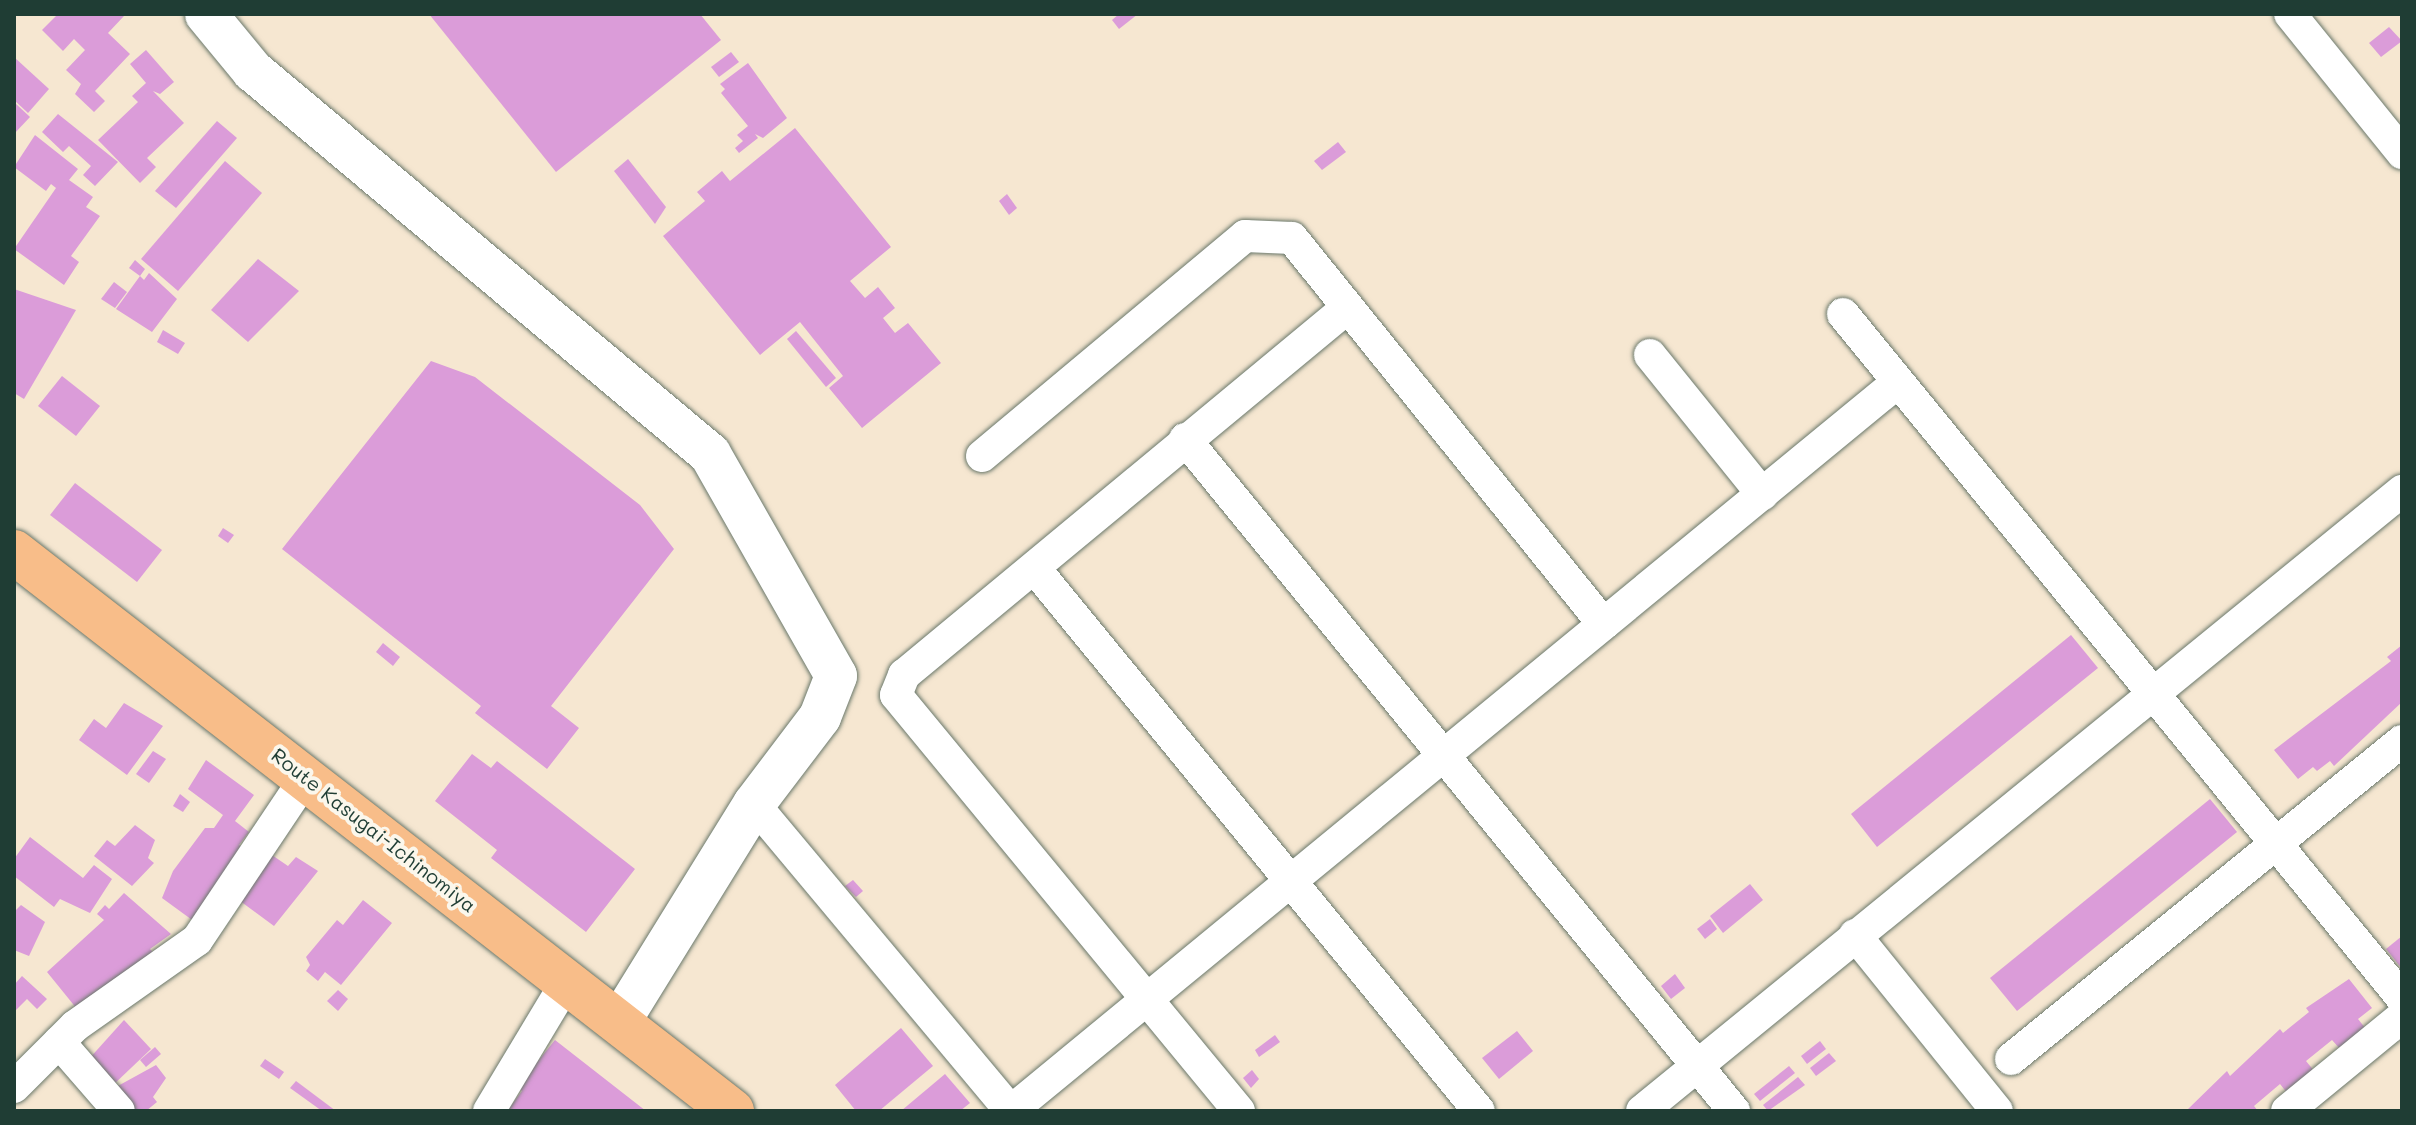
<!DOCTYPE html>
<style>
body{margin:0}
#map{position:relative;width:2416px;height:1125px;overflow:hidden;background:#f6e7d1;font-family:Mali,sans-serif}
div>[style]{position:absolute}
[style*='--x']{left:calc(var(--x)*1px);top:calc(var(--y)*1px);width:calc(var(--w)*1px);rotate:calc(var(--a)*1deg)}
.building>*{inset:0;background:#db9cd9}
.roads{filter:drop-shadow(0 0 2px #6a786b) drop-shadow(0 0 2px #6a786b)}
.minor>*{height:32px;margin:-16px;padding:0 16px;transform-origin:16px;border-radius:16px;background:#fff}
.tertiary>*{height:42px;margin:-21px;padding:0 21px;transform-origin:21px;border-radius:21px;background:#fff}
.primary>*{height:44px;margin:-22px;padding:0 22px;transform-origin:22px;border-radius:22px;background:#f8bd89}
span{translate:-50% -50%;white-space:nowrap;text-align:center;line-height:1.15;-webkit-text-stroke:8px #fbf7ec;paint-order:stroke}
.street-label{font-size:20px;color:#1f3d34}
.frame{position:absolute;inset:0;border:16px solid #1f3d34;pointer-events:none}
</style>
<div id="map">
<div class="building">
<i style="clip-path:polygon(58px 14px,124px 16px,108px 33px,130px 54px,95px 91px,105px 101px,94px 112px,75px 94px,81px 84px,66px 70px,85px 50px,74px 39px,63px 51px,42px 30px)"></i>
<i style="clip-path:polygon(429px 14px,700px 14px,721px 40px,556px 172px)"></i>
<i style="clip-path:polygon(1119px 14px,1138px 14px,1119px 29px,1112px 20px)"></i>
<i style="clip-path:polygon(2389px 27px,2402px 41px,2381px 57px,2369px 43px)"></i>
<i style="clip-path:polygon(146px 50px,174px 82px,160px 94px,153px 91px,184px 123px,147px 158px,156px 167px,140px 183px,98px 140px,138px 102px,132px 96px,146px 83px,130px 64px)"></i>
<i style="clip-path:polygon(731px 52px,739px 62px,719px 77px,711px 67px)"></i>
<i style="clip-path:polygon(14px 57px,49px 89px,28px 113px,14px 100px)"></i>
<i style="clip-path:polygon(748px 63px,787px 118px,763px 138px,755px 134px,758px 138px,739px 153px,735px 148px,743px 141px,737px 135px,748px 126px,721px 93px,725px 89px,720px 84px)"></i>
<i style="clip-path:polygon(14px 102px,30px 117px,14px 134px)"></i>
<i style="clip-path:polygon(58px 114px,118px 162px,95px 186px,83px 175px,91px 166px,69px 146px,63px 152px,42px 132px)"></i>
<i style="clip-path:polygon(217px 121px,237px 138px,176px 208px,155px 191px)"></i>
<i style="clip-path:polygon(795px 128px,891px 247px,850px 281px,865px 298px,878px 287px,895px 308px,883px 318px,895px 333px,908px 323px,941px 363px,862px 428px,829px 388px,843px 376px,800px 322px,760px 355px,663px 236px,705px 201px,697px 192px,722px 171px,730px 181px)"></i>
<i style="clip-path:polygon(35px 135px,78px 169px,69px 180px,93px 197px,86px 207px,100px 216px,71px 256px,79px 262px,64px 285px,14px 249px,56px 188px,51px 184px,46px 191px,14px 167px)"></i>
<i style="clip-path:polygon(1338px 142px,1346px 152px,1322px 170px,1314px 161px)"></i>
<i style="clip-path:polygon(628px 159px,666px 207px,655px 224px,614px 171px)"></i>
<i style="clip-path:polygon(225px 161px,262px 193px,178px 291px,141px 259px)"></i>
<i style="clip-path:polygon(1007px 194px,1017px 208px,1009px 215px,999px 201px)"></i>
<i style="clip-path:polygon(258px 259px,299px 291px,248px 342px,211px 310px)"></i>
<i style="clip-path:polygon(135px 260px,145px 269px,140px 276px,144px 280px,149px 273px,177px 299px,152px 332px,116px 309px,140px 276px,129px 268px)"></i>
<i style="clip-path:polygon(114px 282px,127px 292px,115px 308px,101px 299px)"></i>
<i style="clip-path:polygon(14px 289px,76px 310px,24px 399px,14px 393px)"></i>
<i style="clip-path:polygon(163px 330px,185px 343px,178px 354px,157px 342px)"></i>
<i style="clip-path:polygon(796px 331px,836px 378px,826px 387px,787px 339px)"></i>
<i style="clip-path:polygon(431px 361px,475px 377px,640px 505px,674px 549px,551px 706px,579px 728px,547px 769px,475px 713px,481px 706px,282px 549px)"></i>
<i style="clip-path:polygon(62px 376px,100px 406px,76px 436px,38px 406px)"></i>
<i style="clip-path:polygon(75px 483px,162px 550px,137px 582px,50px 515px)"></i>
<i style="clip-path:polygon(223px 528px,234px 535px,228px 543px,218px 536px)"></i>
<i style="clip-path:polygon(2071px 635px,2098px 668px,1877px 847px,1851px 814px)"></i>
<i style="clip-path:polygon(383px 643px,400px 657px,393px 666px,376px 652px)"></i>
<i style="clip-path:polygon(2402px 645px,2402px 702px,2334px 766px,2330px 761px,2317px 771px,2313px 767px,2298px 779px,2274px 750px,2391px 661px,2387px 657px)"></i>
<i style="clip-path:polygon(124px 703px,163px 726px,127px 775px,79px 740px,94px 719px,106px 728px)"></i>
<i style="clip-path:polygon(153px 751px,166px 759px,149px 783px,136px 774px)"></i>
<i style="clip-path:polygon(472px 754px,491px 768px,497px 761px,635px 869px,586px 932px,491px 858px,497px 850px,435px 801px)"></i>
<i style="clip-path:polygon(206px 760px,254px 795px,235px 821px,249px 832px,239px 845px,250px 853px,199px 925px,162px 898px,173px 871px,205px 828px,214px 828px,223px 815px,188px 789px)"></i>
<i style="clip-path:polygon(180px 794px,190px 802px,183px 812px,173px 806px)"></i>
<i style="clip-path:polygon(2210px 799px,2237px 832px,2017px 1011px,1990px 978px)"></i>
<i style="clip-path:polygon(135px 825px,155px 840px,148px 858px,154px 863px,132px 886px,94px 856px,107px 840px,115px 846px)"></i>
<i style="clip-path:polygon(30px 837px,83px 878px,94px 865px,112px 879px,90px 913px,60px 899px,54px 907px,14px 876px,14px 859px)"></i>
<i style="clip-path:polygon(269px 853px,288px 866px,296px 857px,318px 871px,274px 926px,236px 898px)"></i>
<i style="clip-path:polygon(853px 880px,863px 891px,856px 897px,845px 886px)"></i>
<i style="clip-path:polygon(1750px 884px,1763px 900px,1723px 933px,1710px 916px)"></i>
<i style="clip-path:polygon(124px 893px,171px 934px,150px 949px,156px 955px,77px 1009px,47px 972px,104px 920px,97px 914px,105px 905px,109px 909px)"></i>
<i style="clip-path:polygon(363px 900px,392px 923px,341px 985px,325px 972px,318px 981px,306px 971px,310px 965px,306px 957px,337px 920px,343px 925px)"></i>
<i style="clip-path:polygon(21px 905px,45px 922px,29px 956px,14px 950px,14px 912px)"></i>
<i style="clip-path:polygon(1710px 919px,1717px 929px,1705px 939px,1697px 929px)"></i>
<i style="clip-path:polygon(2402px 936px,2402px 969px,2386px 949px)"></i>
<i style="clip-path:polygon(1675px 974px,1685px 988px,1671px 999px,1661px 986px)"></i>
<i style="clip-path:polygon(22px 976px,47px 999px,37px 1009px,27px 999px,14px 1012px,14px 985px)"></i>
<i style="clip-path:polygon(2349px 979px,2372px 1008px,2358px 1019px,2366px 1029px,2341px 1050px,2332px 1040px,2306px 1061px,2315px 1072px,2288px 1094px,2280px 1084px,2254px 1106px,2258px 1111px,2186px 1111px,2227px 1071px,2230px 1076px,2280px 1029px,2283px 1033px,2309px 1012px,2306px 1008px)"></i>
<i style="clip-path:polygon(338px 990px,348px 999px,338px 1011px,327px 1001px)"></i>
<i style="clip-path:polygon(124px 1020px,151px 1049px,111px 1087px,88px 1060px)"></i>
<i style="clip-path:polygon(901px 1028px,933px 1066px,879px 1111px,856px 1111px,835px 1085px)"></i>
<i style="clip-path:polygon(1517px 1031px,1533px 1051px,1499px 1079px,1482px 1058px)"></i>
<i style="clip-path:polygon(1275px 1035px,1280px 1042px,1259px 1057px,1255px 1050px)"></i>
<i style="clip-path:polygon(555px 1040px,646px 1111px,507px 1111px,522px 1091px,517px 1087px)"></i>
<i style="clip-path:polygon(1820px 1041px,1826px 1049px,1807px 1064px,1801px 1056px)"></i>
<i style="clip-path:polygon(155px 1047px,161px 1054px,146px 1067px,140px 1060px)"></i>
<i style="clip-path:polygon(1829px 1053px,1836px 1061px,1816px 1076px,1810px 1068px)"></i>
<i style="clip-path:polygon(265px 1059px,284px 1072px,279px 1079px,260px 1066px)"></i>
<i style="clip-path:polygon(156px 1065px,166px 1078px,153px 1097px,157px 1102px,146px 1111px,127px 1111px,116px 1087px)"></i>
<i style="clip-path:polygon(1789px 1066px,1795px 1073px,1760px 1101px,1754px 1094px)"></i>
<i style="clip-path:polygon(1252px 1070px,1259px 1079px,1251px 1088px,1243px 1078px)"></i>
<i style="clip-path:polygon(945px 1074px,970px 1103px,960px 1111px,901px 1111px)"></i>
<i style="clip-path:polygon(1798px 1077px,1805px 1085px,1768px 1111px,1763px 1105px)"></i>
<i style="clip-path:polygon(296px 1081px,336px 1111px,322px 1111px,290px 1088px)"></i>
</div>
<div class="roads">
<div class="minor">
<i style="--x:2290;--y:14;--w:179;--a:51.1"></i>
<i style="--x:1843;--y:314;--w:883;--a:50.74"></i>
<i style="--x:1650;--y:355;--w:179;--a:51.1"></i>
<i style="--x:1185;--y:439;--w:868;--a:50.75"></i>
<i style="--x:982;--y:456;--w:343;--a:-39.9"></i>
<i style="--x:1245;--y:236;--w:47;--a:2.4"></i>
<i style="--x:1292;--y:238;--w:496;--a:51.1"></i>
<i style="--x:1036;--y:570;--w:699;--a:50.69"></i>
<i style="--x:754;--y:804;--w:400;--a:50.1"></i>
<i style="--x:1855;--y:935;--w:226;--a:51.1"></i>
<i style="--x:59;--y:1042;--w:91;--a:49"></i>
<i style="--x:2011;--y:1059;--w:504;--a:-39.12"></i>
<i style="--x:14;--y:1087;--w:86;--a:-45"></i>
<i style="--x:75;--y:1026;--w:149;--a:-35.2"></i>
<i style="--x:197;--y:940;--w:196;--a:-56.2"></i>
<i style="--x:489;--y:1111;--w:152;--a:-59"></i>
<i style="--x:1011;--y:1111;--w:1148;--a:-39.42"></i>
<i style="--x:1239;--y:1111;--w:539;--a:-129.51"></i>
<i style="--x:896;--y:695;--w:22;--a:-68"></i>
<i style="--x:904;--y:675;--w:575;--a:-39.64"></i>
<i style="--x:1642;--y:1111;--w:981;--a:-39.21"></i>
<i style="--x:2287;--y:1111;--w:149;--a:-39.3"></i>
</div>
<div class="tertiary">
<i style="--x:206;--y:14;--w:74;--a:50.5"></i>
<i style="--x:253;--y:71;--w:596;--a:39.97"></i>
<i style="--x:710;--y:454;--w:255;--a:60.4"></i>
<i style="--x:836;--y:676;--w:44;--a:111.3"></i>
<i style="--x:820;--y:717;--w:109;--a:127.2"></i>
<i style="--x:754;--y:804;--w:257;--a:121.7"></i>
</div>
<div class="primary">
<i style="--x:14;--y:552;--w:910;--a:37.9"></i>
</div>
</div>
<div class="street-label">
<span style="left:374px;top:830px;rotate:38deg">Route Kasugai-Ichinomiya</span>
</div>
<div class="frame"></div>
</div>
